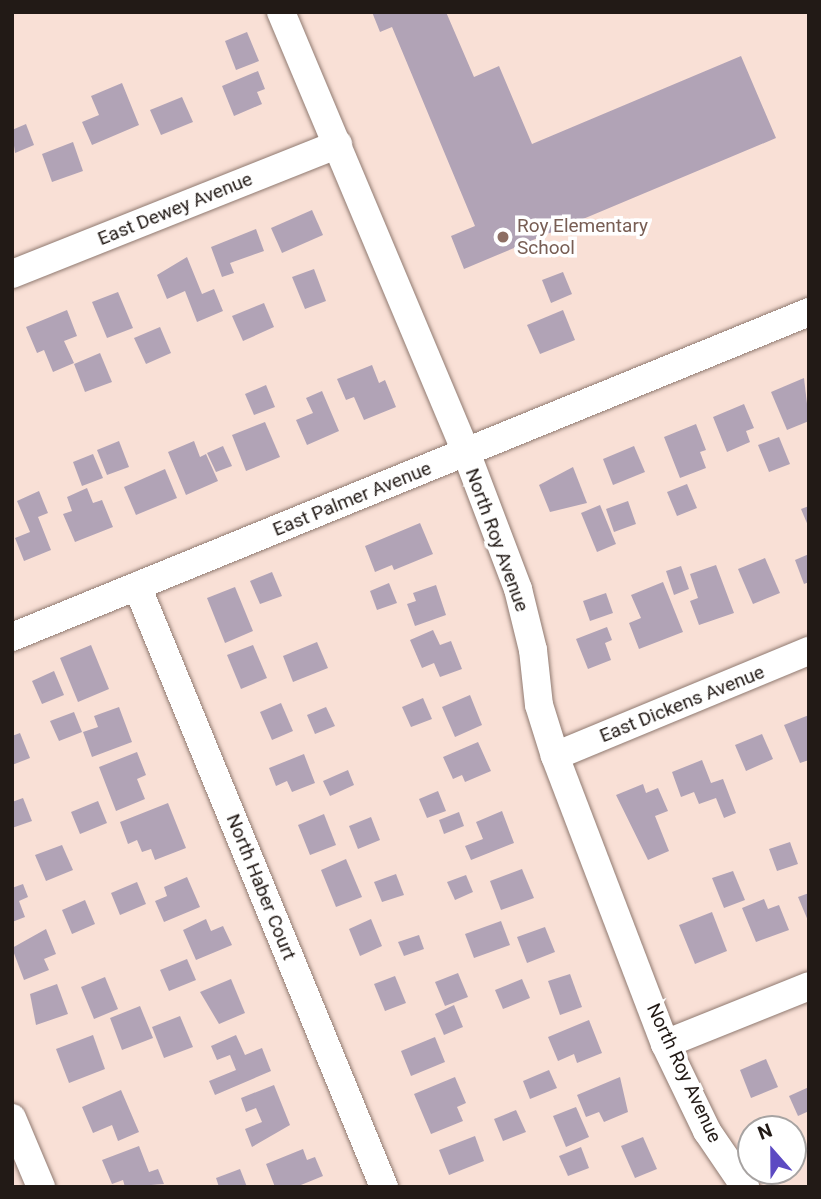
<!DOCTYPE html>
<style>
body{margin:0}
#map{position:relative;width:821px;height:1199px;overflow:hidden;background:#f9e0d6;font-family:Roboto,sans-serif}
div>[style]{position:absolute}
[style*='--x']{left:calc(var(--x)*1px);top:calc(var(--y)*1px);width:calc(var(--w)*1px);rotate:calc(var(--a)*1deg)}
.building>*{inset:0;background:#b1a3b6}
.roads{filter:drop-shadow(0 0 2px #907a71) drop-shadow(0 0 2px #907a71)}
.minor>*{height:28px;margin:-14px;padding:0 14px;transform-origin:14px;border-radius:14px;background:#fff}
.dots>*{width:19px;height:19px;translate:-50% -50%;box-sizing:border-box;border:4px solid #fff;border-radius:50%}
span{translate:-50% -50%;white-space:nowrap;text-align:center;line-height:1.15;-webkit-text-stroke:7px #fff;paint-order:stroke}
.street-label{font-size:19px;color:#221a16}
.education-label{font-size:19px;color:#785e54}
.left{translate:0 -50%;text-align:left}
.frame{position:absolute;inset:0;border:14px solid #221a16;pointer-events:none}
.north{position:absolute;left:737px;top:1115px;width:70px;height:70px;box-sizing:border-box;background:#fff;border:2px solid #a7a3a2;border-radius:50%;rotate:339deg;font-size:19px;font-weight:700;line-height:28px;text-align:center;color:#221a16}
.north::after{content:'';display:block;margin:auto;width:24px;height:32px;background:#5c4ac2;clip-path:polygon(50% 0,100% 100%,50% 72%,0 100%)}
</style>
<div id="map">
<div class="building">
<i style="clip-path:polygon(372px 12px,446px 12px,474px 77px,499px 66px,532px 144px,741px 56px,776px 138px,464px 269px,451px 236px,475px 226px,392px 27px,380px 32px)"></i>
<i style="clip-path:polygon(247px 32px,259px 61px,236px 70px,225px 41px)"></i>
<i style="clip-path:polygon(258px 71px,265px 89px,257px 92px,262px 104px,234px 116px,222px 86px)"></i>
<i style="clip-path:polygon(122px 83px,139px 125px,92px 145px,82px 122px,99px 115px,91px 96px)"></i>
<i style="clip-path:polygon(182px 97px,193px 122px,161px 135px,150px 110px)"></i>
<i style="clip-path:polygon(26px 124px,34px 145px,15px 153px,12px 130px)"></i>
<i style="clip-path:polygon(73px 142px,83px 171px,52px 182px,42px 154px)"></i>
<i style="clip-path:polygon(312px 210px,323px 235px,282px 253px,271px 228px)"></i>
<i style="clip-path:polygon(256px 229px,264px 251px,230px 263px,234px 273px,222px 277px,211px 247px)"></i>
<i style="clip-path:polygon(187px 257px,202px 294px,214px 289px,223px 311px,197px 322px,185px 291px,167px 299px,157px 275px)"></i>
<i style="clip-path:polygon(314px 269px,326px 301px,305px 309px,292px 277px)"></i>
<i style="clip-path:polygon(563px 272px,572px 294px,551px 303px,542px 280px)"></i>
<i style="clip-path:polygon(118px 292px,133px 328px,107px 338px,92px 302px)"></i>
<i style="clip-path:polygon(264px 303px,274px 327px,243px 341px,232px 316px)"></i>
<i style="clip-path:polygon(67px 310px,77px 336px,64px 341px,74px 363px,53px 372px,44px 350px,37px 353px,26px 327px)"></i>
<i style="clip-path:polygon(563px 310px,575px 340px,540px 354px,527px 325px)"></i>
<i style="clip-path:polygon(160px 327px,171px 353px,146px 364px,134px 338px)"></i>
<i style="clip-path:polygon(100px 353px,112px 382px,85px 392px,74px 364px)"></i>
<i style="clip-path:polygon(372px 365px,379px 383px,385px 380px,396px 407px,364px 420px,354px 397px,346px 400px,337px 379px)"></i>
<i style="clip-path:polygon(804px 378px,809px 421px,787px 430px,771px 392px)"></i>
<i style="clip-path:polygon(266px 385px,275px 407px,254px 415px,245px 394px)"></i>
<i style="clip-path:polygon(322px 391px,339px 431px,307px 445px,296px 420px,313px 413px,306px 398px)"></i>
<i style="clip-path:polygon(744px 404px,754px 428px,746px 431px,750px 442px,727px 452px,713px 417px)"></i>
<i style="clip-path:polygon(265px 422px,280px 457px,246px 471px,232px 435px)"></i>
<i style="clip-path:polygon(696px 424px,706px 450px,700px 452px,706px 468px,680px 478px,664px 437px)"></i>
<i style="clip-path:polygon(779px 437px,790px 464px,769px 472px,758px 445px)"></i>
<i style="clip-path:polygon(119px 441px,129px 467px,107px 475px,97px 450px)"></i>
<i style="clip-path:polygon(194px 441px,200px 457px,206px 454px,218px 481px,186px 495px,168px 452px)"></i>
<i style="clip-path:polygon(223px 446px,232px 466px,216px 472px,207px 453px)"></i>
<i style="clip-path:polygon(634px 446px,645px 472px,613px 485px,603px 459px)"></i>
<i style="clip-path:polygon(93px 454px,103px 478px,82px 486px,73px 462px)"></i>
<i style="clip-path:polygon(573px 467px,587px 503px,550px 512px,539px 485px)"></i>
<i style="clip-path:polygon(165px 469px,177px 498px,136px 515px,124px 487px)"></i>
<i style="clip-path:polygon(687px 484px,697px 508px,677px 516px,667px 492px)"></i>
<i style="clip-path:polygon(87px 488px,93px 503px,102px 500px,113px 527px,75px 542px,63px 514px,72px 511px,67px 497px)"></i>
<i style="clip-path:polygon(39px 491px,48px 513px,38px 517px,51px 550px,24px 561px,15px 538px,30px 532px,17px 501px)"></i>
<i style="clip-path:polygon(628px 501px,636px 524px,614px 532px,606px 509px)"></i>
<i style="clip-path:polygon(600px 505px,616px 544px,597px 552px,581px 513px)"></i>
<i style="clip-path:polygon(809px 506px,809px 528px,801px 509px)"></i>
<i style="clip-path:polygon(420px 523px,433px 554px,394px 570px,392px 565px,375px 572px,365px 546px)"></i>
<i style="clip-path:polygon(809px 554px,809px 582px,804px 584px,795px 560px)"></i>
<i style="clip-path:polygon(765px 558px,780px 593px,753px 604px,738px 569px)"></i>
<i style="clip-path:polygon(716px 565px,734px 613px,699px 625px,690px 601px,698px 598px,690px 574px)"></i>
<i style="clip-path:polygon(681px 566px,689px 589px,674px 595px,666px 571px)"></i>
<i style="clip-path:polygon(272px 572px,282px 596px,260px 604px,250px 581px)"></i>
<i style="clip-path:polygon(663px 582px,683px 632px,639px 649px,629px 623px,641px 618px,631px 595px)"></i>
<i style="clip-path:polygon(389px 583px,397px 603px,377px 610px,370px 591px)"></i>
<i style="clip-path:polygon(436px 585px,446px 615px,415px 626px,407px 604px,416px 601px,413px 593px)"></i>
<i style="clip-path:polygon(235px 587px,253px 631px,225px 643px,207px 598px)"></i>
<i style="clip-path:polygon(606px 593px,613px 613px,590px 621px,583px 601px)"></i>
<i style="clip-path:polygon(607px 627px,612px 640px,605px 643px,611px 660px,588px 669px,576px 639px)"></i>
<i style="clip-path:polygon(433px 630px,440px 645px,451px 641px,462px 669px,440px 677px,434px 663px,422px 668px,410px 640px)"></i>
<i style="clip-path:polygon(317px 642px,328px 668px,293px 682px,283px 656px)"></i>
<i style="clip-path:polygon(91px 645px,109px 689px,78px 702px,60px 658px)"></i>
<i style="clip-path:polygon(253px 645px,267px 678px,241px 689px,227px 655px)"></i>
<i style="clip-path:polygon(54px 671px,64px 695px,42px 704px,32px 681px)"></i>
<i style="clip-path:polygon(470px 695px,482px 725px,455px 737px,442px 707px)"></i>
<i style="clip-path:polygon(423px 698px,432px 719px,411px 727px,402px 707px)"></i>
<i style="clip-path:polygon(281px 703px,293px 731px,272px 740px,260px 712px)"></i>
<i style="clip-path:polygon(119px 707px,132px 742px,92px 757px,83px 732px,98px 727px,94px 716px)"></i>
<i style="clip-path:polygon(326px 707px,335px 726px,315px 734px,307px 715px)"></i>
<i style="clip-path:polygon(74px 712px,82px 732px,59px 741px,50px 721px)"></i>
<i style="clip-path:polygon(809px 715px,809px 760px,800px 763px,784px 725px)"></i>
<i style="clip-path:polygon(20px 733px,30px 758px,12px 765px,12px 736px)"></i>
<i style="clip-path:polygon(762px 734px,773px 759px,746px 771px,735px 745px)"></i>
<i style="clip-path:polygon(478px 742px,491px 771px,465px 782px,462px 775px,453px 779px,443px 757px)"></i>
<i style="clip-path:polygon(137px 752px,146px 775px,137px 779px,145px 799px,116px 811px,99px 767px)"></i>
<i style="clip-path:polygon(304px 754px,315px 783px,292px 792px,287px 781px,276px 786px,269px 768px)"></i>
<i style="clip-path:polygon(702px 760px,711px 783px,723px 779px,736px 813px,724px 818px,716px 798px,699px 804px,694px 792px,681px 797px,672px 772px)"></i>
<i style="clip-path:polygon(348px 770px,354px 785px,330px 796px,323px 781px)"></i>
<i style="clip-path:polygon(643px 784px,646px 793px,658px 788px,668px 811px,655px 816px,669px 851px,648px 860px,616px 795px)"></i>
<i style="clip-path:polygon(438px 791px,446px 811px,427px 818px,419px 799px)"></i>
<i style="clip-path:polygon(23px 798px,32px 821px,12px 828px,12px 802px)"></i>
<i style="clip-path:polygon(98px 801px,107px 823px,80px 834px,71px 812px)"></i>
<i style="clip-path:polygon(168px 803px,186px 848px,155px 860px,151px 849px,142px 852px,137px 840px,128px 844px,120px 822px)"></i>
<i style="clip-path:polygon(502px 811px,514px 843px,471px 860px,465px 846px,483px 839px,476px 822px)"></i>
<i style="clip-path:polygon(459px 812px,464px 826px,444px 834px,439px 820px)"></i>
<i style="clip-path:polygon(324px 814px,336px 845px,310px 855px,298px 825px)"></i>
<i style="clip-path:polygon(371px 817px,380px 840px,358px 849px,349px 826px)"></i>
<i style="clip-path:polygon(790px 842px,798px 864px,777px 871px,769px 849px)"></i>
<i style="clip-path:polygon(62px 845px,73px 870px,46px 881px,35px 855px)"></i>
<i style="clip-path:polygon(346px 859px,362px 897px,336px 907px,321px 870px)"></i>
<i style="clip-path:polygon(522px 869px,534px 898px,501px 910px,490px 881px)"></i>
<i style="clip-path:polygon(733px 871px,745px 900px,724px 908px,712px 878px)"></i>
<i style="clip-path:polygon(396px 874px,404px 895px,382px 902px,374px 882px)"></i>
<i style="clip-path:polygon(466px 875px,473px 892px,455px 900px,447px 882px)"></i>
<i style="clip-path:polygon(187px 877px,200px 907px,164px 922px,155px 901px,167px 896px,164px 887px)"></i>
<i style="clip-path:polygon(137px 882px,146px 904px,120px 915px,111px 893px)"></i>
<i style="clip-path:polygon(23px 884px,28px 897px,19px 901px,25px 917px,12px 922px,12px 888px)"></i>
<i style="clip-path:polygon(809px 893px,809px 923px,798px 897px)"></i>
<i style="clip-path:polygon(764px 899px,768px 909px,779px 905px,789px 930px,756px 942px,742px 908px)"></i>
<i style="clip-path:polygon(85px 900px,95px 924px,72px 934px,62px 910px)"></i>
<i style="clip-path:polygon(712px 912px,727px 951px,695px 964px,679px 925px)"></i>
<i style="clip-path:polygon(206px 919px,211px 931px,223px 926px,232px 945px,196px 960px,183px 930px)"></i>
<i style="clip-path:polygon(371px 919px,382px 946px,360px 956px,349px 929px)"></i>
<i style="clip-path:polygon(501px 921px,510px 945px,474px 958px,465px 934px)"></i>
<i style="clip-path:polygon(545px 927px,555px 952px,527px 963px,517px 937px)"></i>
<i style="clip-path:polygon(46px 929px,56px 954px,44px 959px,49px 970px,24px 980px,12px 948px)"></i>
<i style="clip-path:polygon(419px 935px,424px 949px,404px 956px,398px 942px)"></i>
<i style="clip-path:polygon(187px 959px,196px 980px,169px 991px,160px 970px)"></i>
<i style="clip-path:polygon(458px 973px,468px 997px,445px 1006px,435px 982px)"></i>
<i style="clip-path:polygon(570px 974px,582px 1007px,560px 1015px,548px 981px)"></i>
<i style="clip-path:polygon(395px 976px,406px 1003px,385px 1011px,374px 984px)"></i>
<i style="clip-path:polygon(105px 977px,118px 1009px,94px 1019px,81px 987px)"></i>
<i style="clip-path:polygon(231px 979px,245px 1013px,219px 1024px,200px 992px)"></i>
<i style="clip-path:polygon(522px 979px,530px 998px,503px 1009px,495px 990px)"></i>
<i style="clip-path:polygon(57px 984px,68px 1014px,36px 1025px,30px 994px)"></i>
<i style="clip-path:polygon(454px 1005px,463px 1027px,444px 1035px,435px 1014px)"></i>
<i style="clip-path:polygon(140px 1006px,153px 1038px,122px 1050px,110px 1018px)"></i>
<i style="clip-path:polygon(180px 1016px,193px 1047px,164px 1058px,152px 1027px)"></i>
<i style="clip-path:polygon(589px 1020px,602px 1053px,577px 1063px,574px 1054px,558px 1061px,548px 1037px)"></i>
<i style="clip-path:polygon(93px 1035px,105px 1069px,69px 1083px,56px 1049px)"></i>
<i style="clip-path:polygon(236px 1035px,245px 1055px,262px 1048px,271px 1071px,215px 1095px,209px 1081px,236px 1070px,230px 1055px,217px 1060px,211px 1046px)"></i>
<i style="clip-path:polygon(435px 1037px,445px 1062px,411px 1076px,401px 1051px)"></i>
<i style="clip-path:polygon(766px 1059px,778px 1087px,751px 1098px,740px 1070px)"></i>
<i style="clip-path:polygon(549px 1070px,557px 1088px,530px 1099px,523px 1081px)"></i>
<i style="clip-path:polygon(455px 1077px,466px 1103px,457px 1107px,463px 1121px,431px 1134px,414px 1094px)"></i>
<i style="clip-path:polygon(620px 1077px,628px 1112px,604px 1122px,599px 1112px,586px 1117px,577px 1095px)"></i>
<i style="clip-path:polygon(274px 1085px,290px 1125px,252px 1147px,245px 1129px,262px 1122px,256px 1108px,246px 1112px,241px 1098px)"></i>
<i style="clip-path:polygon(809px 1087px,809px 1111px,798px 1116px,789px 1096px)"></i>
<i style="clip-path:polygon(121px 1090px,139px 1132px,118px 1141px,112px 1125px,93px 1133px,82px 1107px)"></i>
<i style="clip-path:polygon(576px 1107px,589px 1137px,566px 1147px,553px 1116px)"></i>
<i style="clip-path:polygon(516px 1110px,526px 1132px,503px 1141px,494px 1119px)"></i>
<i style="clip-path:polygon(475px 1136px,484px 1161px,449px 1175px,439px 1150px)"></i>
<i style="clip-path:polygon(643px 1137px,657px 1169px,635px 1178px,621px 1146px)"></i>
<i style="clip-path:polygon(139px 1146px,149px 1172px,158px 1169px,164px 1184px,125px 1187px,123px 1180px,112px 1184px,102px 1160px)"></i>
<i style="clip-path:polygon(581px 1147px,589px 1168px,568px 1176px,559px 1156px)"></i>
<i style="clip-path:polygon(303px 1149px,307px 1160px,315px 1157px,323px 1176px,296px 1187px,275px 1187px,266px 1164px)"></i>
<i style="clip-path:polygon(240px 1169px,247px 1187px,219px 1187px,216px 1178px)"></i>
</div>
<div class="roads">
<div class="minor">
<i style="--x:281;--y:12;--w:477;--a:67.2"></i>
<i style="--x:466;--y:452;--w:147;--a:69.2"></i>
<i style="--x:518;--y:589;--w:63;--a:76.2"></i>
<i style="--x:533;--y:650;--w:55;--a:83.8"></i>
<i style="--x:539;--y:705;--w:53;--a:72.6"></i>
<i style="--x:555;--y:756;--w:308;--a:69.1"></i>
<i style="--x:665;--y:1044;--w:97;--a:64.2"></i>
<i style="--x:707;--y:1131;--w:68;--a:55.8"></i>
<i style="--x:12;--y:274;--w:351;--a:-21.7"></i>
<i style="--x:137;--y:586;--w:650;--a:67.66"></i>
<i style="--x:12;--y:637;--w:861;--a:-22.18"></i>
<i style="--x:555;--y:756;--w:275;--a:-22.5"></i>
<i style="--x:665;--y:1044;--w:155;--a:-21.9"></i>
<i style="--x:12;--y:1118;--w:75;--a:67.2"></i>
</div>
</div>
<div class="dots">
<i style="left:503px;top:237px;background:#8d6e63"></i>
</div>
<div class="street-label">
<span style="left:175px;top:209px;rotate:-22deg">East Dewey Avenue</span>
<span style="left:352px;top:499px;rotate:-22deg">East Palmer Avenue</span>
<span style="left:497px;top:540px;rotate:70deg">North Roy Avenue</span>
<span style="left:682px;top:704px;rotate:-22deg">East Dickens Avenue</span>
<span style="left:261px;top:887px;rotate:68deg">North Haber Court</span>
<span style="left:684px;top:1073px;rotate:65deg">North Roy Avenue</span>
</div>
<div class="education-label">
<span class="left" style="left:517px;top:237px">Roy Elementary<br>School</span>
</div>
<div class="frame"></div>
<div class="north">N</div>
</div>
